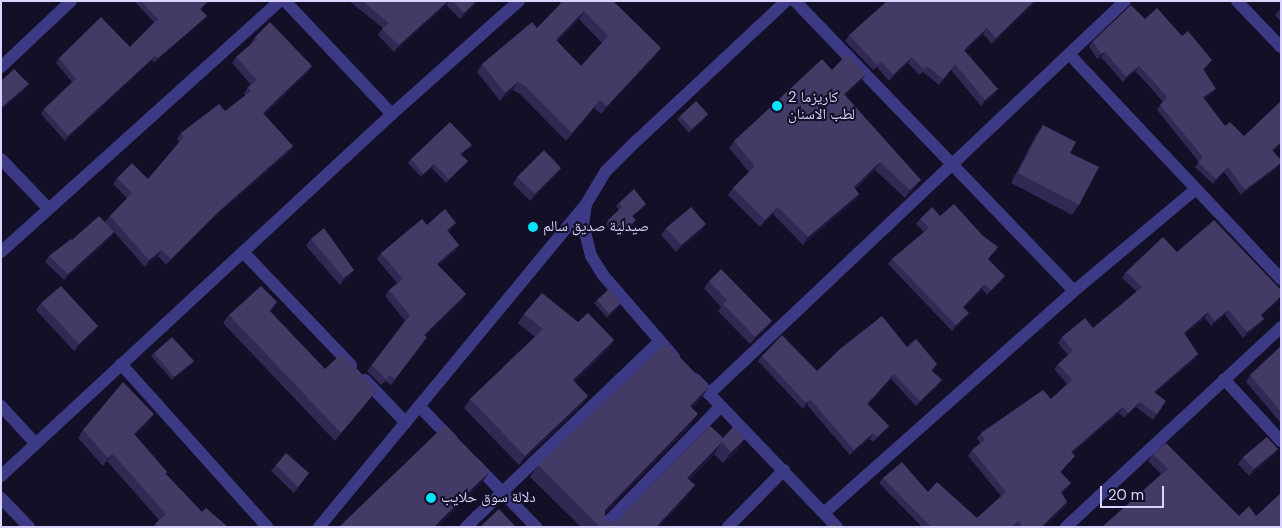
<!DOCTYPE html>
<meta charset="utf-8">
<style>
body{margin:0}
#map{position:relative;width:1282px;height:528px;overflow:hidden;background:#130f26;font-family:"DM Sans","Noto Naskh Arabic",sans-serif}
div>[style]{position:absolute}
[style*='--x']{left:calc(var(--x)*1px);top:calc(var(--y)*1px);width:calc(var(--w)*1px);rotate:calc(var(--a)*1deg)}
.minor>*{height:12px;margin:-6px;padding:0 6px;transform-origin:6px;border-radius:6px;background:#3d3a85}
.tertiary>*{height:12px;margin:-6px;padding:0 6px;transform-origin:6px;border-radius:6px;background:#3d3a85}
.wall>*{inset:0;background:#312854}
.shaded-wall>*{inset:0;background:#1d163a}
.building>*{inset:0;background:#433a66}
.dots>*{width:14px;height:14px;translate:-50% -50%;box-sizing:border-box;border:2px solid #130f26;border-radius:50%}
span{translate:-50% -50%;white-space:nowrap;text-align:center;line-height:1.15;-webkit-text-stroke:4px #130f26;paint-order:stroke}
.poi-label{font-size:15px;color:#d9d4ff}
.left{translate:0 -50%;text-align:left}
.frame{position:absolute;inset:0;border:2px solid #d9d4ff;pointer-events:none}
.scale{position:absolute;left:1100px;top:486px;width:64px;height:22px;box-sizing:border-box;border:2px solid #d9d4ff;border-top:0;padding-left:6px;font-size:15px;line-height:18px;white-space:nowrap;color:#d9d4ff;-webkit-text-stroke:4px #130f26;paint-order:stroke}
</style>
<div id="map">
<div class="minor">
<i style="--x:285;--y:1;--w:156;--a:46.6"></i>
<i style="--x:795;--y:1;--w:402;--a:46.1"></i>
<i style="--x:1237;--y:1;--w:64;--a:46.3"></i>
<i style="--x:1069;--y:54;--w:309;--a:46.7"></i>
<i style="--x:1;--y:67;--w:96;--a:-43.3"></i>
<i style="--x:1;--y:159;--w:68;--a:46.2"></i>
<i style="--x:1;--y:252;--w:375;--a:-42"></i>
<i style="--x:244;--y:253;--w:155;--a:46.3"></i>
<i style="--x:121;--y:364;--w:219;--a:48.1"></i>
<i style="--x:1224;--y:379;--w:84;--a:47.4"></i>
<i style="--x:365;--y:380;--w:59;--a:46.4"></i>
<i style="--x:709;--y:394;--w:572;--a:-43.37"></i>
<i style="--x:1;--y:406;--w:50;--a:47.4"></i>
<i style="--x:419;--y:406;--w:47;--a:45.9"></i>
<i style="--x:475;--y:464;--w:88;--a:45.9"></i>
<i style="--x:1;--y:476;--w:533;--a:-42.79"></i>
<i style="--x:392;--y:114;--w:170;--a:-41.7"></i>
<i style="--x:1;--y:498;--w:40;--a:46"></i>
<i style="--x:824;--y:513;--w:334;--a:-41.6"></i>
<i style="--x:1074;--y:291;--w:159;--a:-39.9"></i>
<i style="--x:319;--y:527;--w:419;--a:-50.4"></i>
<i style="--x:466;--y:527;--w:267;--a:-43.8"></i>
<i style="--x:603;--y:527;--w:169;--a:-45.7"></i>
<i style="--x:728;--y:527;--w:80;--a:-45.5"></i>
<i style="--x:1066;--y:527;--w:294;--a:-42.9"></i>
</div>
<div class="tertiary">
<i style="--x:674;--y:357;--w:108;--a:-130.9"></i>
<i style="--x:603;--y:275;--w:22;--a:-122"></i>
<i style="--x:591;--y:256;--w:32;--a:-104"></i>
<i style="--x:583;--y:225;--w:21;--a:-82"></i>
<i style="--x:586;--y:204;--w:39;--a:-59"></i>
<i style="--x:606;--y:171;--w:34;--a:-45"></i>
<i style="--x:630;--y:147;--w:214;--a:-43.1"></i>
<i style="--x:695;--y:379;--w:205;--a:46.2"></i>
</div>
<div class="wall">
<i style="clip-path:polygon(134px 1px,210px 1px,201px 9px,207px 16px,203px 20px,154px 63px,152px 60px,65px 141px,41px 114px,44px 109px,72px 82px,56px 63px,59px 58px,130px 47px,154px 22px)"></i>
<i style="clip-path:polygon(349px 1px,478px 1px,460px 19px,446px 5px,394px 52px,378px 35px,383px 28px)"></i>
<i style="clip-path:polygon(evenodd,559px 1px,613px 1px,661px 48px,655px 56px,601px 114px,594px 108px,566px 141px,520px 94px,513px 90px,500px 101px,477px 72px,482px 64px,537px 28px,561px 4px,559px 1px,579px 19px,602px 43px,581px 66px,557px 41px,579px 19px)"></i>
<i style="clip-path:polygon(1036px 1px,992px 44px,983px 34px,965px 51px,994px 95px,981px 106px,951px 70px,939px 85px,923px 72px,919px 75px,908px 63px,889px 81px,877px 67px,873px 70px,845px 41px,849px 35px)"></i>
<i style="clip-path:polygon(1281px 8px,1281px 22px,1275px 15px)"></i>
<i style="clip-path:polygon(1145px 19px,1182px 36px,1212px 60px,1204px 70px,1212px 94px,1204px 99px,1225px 126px,1244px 136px,1281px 143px,1273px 151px,1278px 167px,1241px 195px,1224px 172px,1213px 184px,1195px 167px,1199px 162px,1157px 110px,1163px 102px,1150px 87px,1135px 71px,1123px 82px,1101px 57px,1097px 59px,1089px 46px,1093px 41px)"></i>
<i style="clip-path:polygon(255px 37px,312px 66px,307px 73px,264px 115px,293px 146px,289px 152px,213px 218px,166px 265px,158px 256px,145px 267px,114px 232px,110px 238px,64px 280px,45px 262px,49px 256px,72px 240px,105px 222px,110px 216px,127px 198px,113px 184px,117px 178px,148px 179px,179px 142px,177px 139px,181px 133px,225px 111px,245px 96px,244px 93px,248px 87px,251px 85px,232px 63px,236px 57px,252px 44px,251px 43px)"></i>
<i style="clip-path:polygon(861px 81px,845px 95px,916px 187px,905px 198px,875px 170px,855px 189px,859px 194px,854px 201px,803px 245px,773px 214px,760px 227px,728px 195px,733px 188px,749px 172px,729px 148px,734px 141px)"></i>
<i style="clip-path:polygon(708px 114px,705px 118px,689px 133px,677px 119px,680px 116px)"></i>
<i style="clip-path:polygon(1043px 125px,1079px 205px,1072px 215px,1011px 183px,1036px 135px)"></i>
<i style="clip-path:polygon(472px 145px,469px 148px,461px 155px,468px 161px,465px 165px,446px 183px,432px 168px,421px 177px,408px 163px,411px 159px)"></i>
<i style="clip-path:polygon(561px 168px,556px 175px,530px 201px,513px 184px,517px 177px)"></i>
<i style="clip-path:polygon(619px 203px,646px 204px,644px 207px,632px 217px,636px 220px,633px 224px,619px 238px,606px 224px,608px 220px,619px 210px,616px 206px)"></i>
<i style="clip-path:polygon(940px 216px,983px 236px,998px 247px,988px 259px,1001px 281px,987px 295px,982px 289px,963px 308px,965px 319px,952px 331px,888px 264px,892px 259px,924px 232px,916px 224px,920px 219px)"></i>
<i style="clip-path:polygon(706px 224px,701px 231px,676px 252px,661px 235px,666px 228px)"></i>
<i style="clip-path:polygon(427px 225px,451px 229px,448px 232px,459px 245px,455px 252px,438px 265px,466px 294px,462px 300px,425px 336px,423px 343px,391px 385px,385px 381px,381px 385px,367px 371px,405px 321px,385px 296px,389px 290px,397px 283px,377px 259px,381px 253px)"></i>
<i style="clip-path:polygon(311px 239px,354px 270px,349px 277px,340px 285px,306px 246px)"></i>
<i style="clip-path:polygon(1177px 252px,1281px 290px,1281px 297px,1261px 316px,1264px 319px,1260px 324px,1243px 338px,1225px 315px,1211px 326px,1205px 318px,1185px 334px,1198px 354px,1194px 360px,1155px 393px,1162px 407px,1153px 420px,1136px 407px,1124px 418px,1119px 413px,1072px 453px,1075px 456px,1071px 461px,1061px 472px,1071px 483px,1067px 489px,1062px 493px,1067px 502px,1064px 508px,1043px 527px,922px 527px,879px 483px,883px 478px,928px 492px,977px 518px,1001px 496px,968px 456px,972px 450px,980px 443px,977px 438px,981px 433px,1051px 399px,1067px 384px,1054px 369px,1058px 364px,1068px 355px,1058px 343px,1062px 337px,1093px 328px,1137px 292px,1122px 278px,1126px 272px)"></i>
<i style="clip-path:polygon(709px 281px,767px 328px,750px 344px,718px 311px,721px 307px,704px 288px)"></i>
<i style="clip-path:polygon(597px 300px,619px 307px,607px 318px,594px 303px)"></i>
<i style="clip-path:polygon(277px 302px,270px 312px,325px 369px,371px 398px,335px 441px,223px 323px,229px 315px)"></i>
<i style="clip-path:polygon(41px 303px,98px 326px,93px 333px,74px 351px,36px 310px)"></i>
<i style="clip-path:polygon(524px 314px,578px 322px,614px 340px,608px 350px,574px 382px,588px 396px,582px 405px,519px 465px,464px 408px,470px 399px,535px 337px,518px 323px)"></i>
<i style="clip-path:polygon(1281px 346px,1281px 423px,1246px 382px,1250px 375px)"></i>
<i style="clip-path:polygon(907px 347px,937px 364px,932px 371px,938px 386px,916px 406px,891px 379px,868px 404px,889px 426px,885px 431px,873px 442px,869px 439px,850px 455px,807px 405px,803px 409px,758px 361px,762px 356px,817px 371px)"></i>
<i style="clip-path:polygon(154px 353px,194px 361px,191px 365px,172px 380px,151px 356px)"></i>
<i style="clip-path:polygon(709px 387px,701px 398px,692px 408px,690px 426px,605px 513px,605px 521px,617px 521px,710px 426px,737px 451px,723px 463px,714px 454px,689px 480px,695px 485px,687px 496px,659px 527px,581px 527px,530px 477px,538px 465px)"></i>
<i style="clip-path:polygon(149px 422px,135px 435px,167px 472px,166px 474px,202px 512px,228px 527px,153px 527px,159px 520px,107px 461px,103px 466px,78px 438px,83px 430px)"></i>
<i style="clip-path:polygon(1278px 449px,1273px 456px,1249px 476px,1238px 464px,1243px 457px)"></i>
<i style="clip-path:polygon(1153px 454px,1239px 516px,1256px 516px,1281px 527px,1102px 527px,1161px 474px,1148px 461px)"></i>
<i style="clip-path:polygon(276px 465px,309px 473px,294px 493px,271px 471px)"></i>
</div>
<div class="shaded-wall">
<i style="clip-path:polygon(208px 1px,210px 1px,197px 13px,200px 9px)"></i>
<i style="clip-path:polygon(448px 1px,449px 1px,446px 5px,394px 52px,399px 45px)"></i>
<i style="clip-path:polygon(476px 1px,478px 1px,460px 19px,464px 13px)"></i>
<i style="clip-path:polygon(1034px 1px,1036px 1px,992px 44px,996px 38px)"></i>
<i style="clip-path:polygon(584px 11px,579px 19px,550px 48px,556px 40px)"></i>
<i style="clip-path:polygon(207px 16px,203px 20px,154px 63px,158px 58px)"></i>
<i style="clip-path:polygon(987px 28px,983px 34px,960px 56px,964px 50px)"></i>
<i style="clip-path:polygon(661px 48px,655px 56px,601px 114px,607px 106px)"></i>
<i style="clip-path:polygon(1105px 52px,1101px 57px,1097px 59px,1101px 54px)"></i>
<i style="clip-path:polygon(155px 56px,152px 60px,65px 141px,68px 136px)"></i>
<i style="clip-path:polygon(912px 57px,908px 63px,889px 81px,893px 75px)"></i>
<i style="clip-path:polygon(312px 66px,307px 73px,258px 120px,263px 113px)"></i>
<i style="clip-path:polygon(1139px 66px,1135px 71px,1123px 82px,1126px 77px)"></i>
<i style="clip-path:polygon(866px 74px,861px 81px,839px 101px,844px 94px)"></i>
<i style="clip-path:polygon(518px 82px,513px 90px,500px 101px,505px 93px)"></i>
<i style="clip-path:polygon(29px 84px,24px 91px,1px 111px,1px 108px)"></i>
<i style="clip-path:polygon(998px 89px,994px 95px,981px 106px,985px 100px)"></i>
<i style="clip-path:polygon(1216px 89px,1212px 94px,1199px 102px,1203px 97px)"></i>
<i style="clip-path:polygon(600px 100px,594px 108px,566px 141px,572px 133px)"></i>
<i style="clip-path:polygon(708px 114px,705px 118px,689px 133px,692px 129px)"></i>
<i style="clip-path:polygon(1281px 142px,1281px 143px,1269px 155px,1272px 150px)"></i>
<i style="clip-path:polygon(472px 145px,469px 148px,458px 157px,460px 154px)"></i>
<i style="clip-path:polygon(293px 146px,289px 152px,213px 218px,166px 265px,171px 259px,218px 212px)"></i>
<i style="clip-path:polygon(468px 161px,465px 165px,446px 183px,449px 179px)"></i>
<i style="clip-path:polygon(880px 162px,875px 170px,848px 194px,854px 187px)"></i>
<i style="clip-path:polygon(1281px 163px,1278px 167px,1241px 195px,1245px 190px)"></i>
<i style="clip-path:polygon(434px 164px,432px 168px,421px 177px,423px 174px)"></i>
<i style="clip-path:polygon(1228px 167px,1224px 172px,1213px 184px,1216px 179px)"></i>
<i style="clip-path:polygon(561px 168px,556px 175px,530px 201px,535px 194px)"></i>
<i style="clip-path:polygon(921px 180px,916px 187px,905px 198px,910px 190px)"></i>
<i style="clip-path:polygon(859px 194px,854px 201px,803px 245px,808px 237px)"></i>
<i style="clip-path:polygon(646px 204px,644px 207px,629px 220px,632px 216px)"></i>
<i style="clip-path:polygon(778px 207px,773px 214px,760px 227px,765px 220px)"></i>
<i style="clip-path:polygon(636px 220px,633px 224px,619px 238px,621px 234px)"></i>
<i style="clip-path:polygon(456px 223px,451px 229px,443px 236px,447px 230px)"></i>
<i style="clip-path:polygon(706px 224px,701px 231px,676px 252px,681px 245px)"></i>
<i style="clip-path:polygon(114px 232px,110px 238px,64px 280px,68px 274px)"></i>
<i style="clip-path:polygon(459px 245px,455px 252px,433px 270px,437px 264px)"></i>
<i style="clip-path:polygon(162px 250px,158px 256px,145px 267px,149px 260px)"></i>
<i style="clip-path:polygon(354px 270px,349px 277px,340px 285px,344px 278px)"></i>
<i style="clip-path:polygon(1005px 276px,1001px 281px,987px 295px,991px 290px)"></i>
<i style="clip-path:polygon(985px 284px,982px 289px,959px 312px,963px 307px)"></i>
<i style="clip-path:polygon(466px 294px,462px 300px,420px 341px,424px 335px)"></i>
<i style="clip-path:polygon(1281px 296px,1280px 299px,1257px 321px,1261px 315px)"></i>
<i style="clip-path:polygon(621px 303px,619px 307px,607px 318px,609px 314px)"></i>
<i style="clip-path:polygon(1228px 310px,1225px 315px,1211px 326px,1215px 321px)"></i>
<i style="clip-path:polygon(1208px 312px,1205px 318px,1180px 338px,1184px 333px)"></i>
<i style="clip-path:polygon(969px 313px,965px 319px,952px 331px,956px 325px)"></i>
<i style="clip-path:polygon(1264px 319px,1260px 324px,1243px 338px,1247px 332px)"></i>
<i style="clip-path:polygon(772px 321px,767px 328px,750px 344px,755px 337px)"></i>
<i style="clip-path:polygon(98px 326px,93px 333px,74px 351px,79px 344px)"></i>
<i style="clip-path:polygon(614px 340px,608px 350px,566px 389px,573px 380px)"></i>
<i style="clip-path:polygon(1198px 354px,1194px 360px,1150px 397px,1154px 392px)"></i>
<i style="clip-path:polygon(194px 361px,191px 365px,172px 380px,174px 377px)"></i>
<i style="clip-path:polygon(894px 374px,891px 379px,863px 409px,867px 404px)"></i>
<i style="clip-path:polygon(942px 380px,938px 386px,916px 406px,920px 401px)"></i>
<i style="clip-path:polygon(709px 387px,701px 398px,682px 418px,690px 406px)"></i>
<i style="clip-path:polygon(377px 390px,371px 398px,335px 441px,341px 433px)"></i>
<i style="clip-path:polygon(588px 396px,582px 405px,519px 465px,525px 456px)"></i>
<i style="clip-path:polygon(811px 400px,807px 405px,803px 409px,806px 403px)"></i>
<i style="clip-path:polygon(1140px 402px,1136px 407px,1124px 418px,1128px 413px)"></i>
<i style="clip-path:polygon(1123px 407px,1119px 413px,1067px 457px,1071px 452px)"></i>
<i style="clip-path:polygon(154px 414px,149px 422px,129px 441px,134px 434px)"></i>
<i style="clip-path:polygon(698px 414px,690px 426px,597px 521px,605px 510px)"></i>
<i style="clip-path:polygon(889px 426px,885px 431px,873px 442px,877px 437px)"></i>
<i style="clip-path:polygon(873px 433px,869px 439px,850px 455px,854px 450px)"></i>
<i style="clip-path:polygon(745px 439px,737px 451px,723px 463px,731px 452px)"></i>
<i style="clip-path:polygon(722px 442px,714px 454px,679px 490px,687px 478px)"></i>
<i style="clip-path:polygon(1278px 449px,1273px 456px,1249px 476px,1254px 469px)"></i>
<i style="clip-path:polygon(113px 454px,107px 461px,103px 466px,108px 458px)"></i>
<i style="clip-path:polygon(1075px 456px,1071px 461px,1057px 477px,1060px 472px)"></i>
<i style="clip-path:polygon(490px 471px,482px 483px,438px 527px,434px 527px)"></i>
<i style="clip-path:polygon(1071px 483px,1067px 489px,1057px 498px,1061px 492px)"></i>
<i style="clip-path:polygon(695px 485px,687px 496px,659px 527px,656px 527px)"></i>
<i style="clip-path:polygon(1067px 502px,1064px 508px,1043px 527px,1041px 527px)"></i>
</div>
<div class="building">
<i style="clip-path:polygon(141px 1px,208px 1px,200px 9px,207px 16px,158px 58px,155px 56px,68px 136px,44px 109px,76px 79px,59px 58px,101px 17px,130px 47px,158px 19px)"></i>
<i style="clip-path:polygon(362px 1px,448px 1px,399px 45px,382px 29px,389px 23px)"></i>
<i style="clip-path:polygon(453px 1px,476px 1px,464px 13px)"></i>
<i style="clip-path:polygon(evenodd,563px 1px,613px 1px,661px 48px,607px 106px,600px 100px,572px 133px,525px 86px,518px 82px,505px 93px,482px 64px,532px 22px,537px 28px,563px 1px,584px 11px,608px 36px,581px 66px,556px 40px,584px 11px)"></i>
<i style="clip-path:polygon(887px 1px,1034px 1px,996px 38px,987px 28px,964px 50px,998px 89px,985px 100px,955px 64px,943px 79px,927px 66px,923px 69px,912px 57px,893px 75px,881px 61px,877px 65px,849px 35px)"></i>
<i style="clip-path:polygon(1131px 5px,1145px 19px,1157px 8px,1182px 36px,1188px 31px,1212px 60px,1203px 69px,1216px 89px,1203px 97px,1225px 126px,1230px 122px,1244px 136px,1281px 101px,1281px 142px,1272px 150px,1281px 160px,1281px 163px,1245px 190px,1228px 167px,1216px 179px,1198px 162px,1203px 157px,1160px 105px,1167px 97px,1154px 82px,1139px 66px,1126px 77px,1105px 52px,1101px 54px,1093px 41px)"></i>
<i style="clip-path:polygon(270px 22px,312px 66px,263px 113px,293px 146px,218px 212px,171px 259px,162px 250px,149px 260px,110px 216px,132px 193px,117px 178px,132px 163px,148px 179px,184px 137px,181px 133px,219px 104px,225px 111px,251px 91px,248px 87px,257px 80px,236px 57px,257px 39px,255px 37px)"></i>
<i style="clip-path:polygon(847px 54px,866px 74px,844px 94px,921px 180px,910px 190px,880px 162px,854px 187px,859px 194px,808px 237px,778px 207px,765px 220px,733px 188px,755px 166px,734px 141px,822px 59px,832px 70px)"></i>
<i style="clip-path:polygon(14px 69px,29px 84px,1px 108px,1px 81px)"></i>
<i style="clip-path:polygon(696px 101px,708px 114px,692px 129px,680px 116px)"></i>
<i style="clip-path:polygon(450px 122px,472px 145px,460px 154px,468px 161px,449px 179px,434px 164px,423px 174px,411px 159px)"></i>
<i style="clip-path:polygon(1043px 125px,1076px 142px,1070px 153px,1099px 167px,1079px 205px,1018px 173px)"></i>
<i style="clip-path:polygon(544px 150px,561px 168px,535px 194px,517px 177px)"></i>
<i style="clip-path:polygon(634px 189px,646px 204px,632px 216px,636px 220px,621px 234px,608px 220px,622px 207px,619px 203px)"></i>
<i style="clip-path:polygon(954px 204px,983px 236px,998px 247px,988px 259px,1005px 276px,991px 290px,985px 284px,963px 307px,969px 313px,956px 325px,892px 259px,929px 228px,920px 219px,932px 207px,940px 216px)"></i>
<i style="clip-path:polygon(691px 207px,706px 224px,681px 245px,666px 228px)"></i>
<i style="clip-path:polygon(445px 209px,456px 223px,447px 230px,459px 245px,437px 264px,466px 294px,424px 335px,427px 337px,395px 379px,389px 375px,386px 379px,372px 365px,410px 315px,389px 290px,403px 279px,381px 253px,422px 219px,427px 225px)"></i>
<i style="clip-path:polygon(99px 216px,114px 232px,68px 274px,49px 256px,71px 239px,72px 240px)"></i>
<i style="clip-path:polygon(1214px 220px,1281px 290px,1281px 296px,1261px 315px,1264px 319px,1247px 332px,1228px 310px,1215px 321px,1208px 312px,1184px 333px,1198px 354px,1154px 392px,1166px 401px,1157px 414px,1140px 402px,1128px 413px,1123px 407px,1071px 452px,1075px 456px,1060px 472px,1071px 483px,1061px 492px,1067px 502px,1041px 527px,1023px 527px,1018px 521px,1011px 527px,931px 527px,883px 478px,902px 462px,928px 492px,937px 482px,977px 518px,1006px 492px,972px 450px,985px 440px,981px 433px,1043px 390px,1051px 399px,1072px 380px,1058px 364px,1073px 351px,1062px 337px,1085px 318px,1093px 328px,1142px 287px,1126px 272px,1163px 237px,1177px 252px)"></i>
<i style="clip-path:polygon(324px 228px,354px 270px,344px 278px,311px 239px)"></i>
<i style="clip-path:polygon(721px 269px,772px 321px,755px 337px,723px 304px,727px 300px,709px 281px)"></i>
<i style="clip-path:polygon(61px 286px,98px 326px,79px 344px,41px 303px)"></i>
<i style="clip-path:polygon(261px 286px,277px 302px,269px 310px,325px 369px,342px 353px,377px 390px,341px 433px,229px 315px)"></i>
<i style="clip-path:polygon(609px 289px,621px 303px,609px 314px,597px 300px)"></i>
<i style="clip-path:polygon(542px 293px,578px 322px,588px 313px,614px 340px,573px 380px,588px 396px,525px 456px,470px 399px,543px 329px,524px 314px)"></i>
<i style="clip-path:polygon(882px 316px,907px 347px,916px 339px,937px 364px,931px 370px,942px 380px,920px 401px,894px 374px,867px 404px,889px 426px,877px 437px,873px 433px,854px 450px,811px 400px,806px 403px,762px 356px,782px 335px,817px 371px,840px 349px)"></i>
<i style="clip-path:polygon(172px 337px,194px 361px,174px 377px,154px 353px)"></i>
<i style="clip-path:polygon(666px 343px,709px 387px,690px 406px,698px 414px,605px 510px,605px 521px,617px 521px,710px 426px,723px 438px,733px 427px,745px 439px,731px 452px,722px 442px,687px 478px,695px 485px,656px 527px,600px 527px,538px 465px)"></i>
<i style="clip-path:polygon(1281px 346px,1281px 412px,1250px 375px)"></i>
<i style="clip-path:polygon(123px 382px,154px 414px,134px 434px,167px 472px,165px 473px,202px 512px,206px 508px,228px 527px,158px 527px,155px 524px,166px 514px,113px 454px,108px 458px,83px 430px)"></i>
<i style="clip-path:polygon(445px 425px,490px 471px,434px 527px,339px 527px)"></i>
<i style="clip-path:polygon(1267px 437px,1278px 449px,1254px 469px,1243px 457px)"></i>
<i style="clip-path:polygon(1166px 443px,1239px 516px,1249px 506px,1256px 516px,1281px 493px,1281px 527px,1102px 527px,1168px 469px,1153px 454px)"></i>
<i style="clip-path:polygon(286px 453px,309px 473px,298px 487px,276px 465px)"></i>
<i style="clip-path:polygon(499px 509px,516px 527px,480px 527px)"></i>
<i style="clip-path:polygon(533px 522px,537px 527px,528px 527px)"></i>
<i style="clip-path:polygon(833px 522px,841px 527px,827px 527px)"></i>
</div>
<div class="dots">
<i style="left:777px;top:106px;background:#00e5ff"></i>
<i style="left:533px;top:227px;background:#00e5ff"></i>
<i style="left:431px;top:498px;background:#00e5ff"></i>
</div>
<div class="poi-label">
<span class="left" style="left:788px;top:106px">كاريزما 2<br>لطب الاسنان</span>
<span class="left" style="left:543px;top:227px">صيدلية صديق سالم</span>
<span class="left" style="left:441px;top:498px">دلالة سوق حلايب</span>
</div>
<div class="frame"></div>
<div class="scale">20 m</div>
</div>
